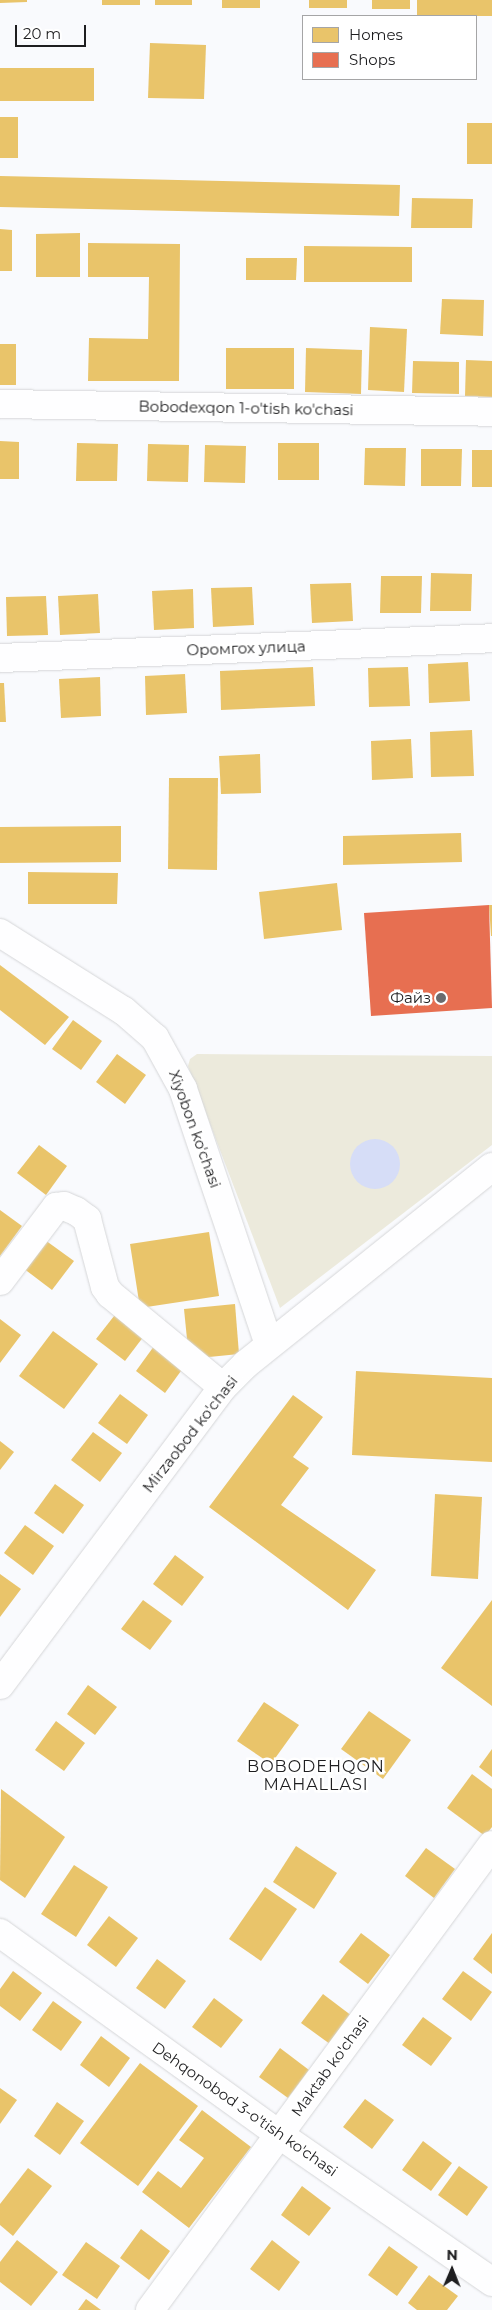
<!DOCTYPE html>
<meta charset="utf-8">
<style>
body{margin:0}
#map{position:relative;width:492px;height:2310px;overflow:hidden;background:#f9fafd;font-family:Montserrat,sans-serif}
div>[style]{position:absolute}
[style*='--x']{left:calc(var(--x)*1px);top:calc(var(--y)*1px);width:calc(var(--w)*1px);rotate:calc(var(--a)*1deg)}
.green>*{inset:0;background:#eceadc}
.water>*{inset:0;background:#d6ddf7}
.round{border-radius:50%}
.homes>*{inset:0;background:#e9c46a}
.shops>*{inset:0;background:#e76f51}
.roads{filter:drop-shadow(0 0 1px #d5d6d8) drop-shadow(0 0 1px #d5d6d8)}
.street>*{height:28px;margin:-14px;padding:0 14px;transform-origin:14px;border-radius:14px;background:#fefeff}
.dots>*{width:14px;height:14px;translate:-50% -50%;box-sizing:border-box;border:2px solid #fff;border-radius:50%}
span{translate:-50% -50%;white-space:nowrap;text-align:center;line-height:1.15;-webkit-text-stroke:5px #fff;paint-order:stroke}
.street-label{font-size:15px;color:#1e1e20}
.poi-label{font-size:15px;color:#1e1e20}
.right{translate:-100% -50%;text-align:right}
.neighbourhood-label{font-size:16px;color:#1e1e20;letter-spacing:1px}
.legend{position:absolute;left:302px;top:15px;width:175px;height:65px;box-sizing:border-box;background:#fff;border:1px solid #a5a5a6;margin:0;padding:6px 9px;list-style:none;font-size:15px;color:#1e1e20}
.legend li{display:flex;align-items:center;gap:10px;height:25px}
.legend b{width:25px;border:1px solid #a5a5a6}
.north{position:absolute;left:427px;top:2245px;width:50px;height:50px;-webkit-text-stroke:4px #fff;paint-order:stroke;rotate:1deg;font-size:14px;font-weight:700;line-height:20px;text-align:center;color:#1e1e20}
.north::after{content:'';display:block;margin:auto;width:18px;height:22px;background:#1e1e20;clip-path:polygon(50% 0,100% 100%,50% 72%,0 100%)}
.scale{position:absolute;left:15px;top:25px;width:71px;height:22px;box-sizing:border-box;border:2px solid #1e1e20;border-top:0;padding-left:6px;font-size:15px;line-height:18px;white-space:nowrap;color:#1e1e20;-webkit-text-stroke:4px #fff;paint-order:stroke}
</style>
<div id="map">
<div class="green">
<i style="clip-path:polygon(197px 1054px,492px 1056px,492px 1145px,280px 1308px,188px 1066px,190px 1059px)"></i>
</div>
<div class="water">
<i class="round" style="left:350px;top:1139px;width:50px;height:50px"></i>
</div>
<div class="homes">
<i style="clip-path:polygon(0 0,27px 0,27px 2px,0 3px)"></i>
<i style="clip-path:polygon(102px 0,140px 0,140px 5px,102px 5px)"></i>
<i style="clip-path:polygon(155px 0,192px 0,192px 5px,155px 5px)"></i>
<i style="clip-path:polygon(222px 0,260px 0,260px 8px,222px 8px)"></i>
<i style="clip-path:polygon(309px 0,347px 0,347px 8px,309px 8px)"></i>
<i style="clip-path:polygon(372px 0,410px 0,410px 9px,372px 9px)"></i>
<i style="clip-path:polygon(417px 0,492px 0,492px 16px,417px 16px)"></i>
<i style="clip-path:polygon(150px 43px,206px 45px,204px 99px,148px 98px)"></i>
<i style="clip-path:polygon(0 68px,94px 68px,94px 101px,0 101px)"></i>
<i style="clip-path:polygon(0 117px,18px 117px,18px 158px,0 158px)"></i>
<i style="clip-path:polygon(467px 123px,492px 123px,492px 164px,467px 164px)"></i>
<i style="clip-path:polygon(0 176px,400px 185px,399px 216px,0 207px)"></i>
<i style="clip-path:polygon(412px 198px,473px 199px,472px 228px,411px 228px)"></i>
<i style="clip-path:polygon(0 229px,12px 230px,12px 271px,0 271px)"></i>
<i style="clip-path:polygon(80px 233px,80px 277px,36px 277px,36px 234px)"></i>
<i style="clip-path:polygon(88px 243px,180px 244px,179px 381px,88px 381px,89px 338px,148px 339px,149px 277px,88px 277px)"></i>
<i style="clip-path:polygon(304px 246px,412px 247px,412px 282px,304px 282px)"></i>
<i style="clip-path:polygon(246px 258px,297px 258px,296px 280px,246px 280px)"></i>
<i style="clip-path:polygon(442px 299px,484px 300px,483px 336px,440px 334px)"></i>
<i style="clip-path:polygon(370px 327px,407px 329px,404px 392px,368px 390px)"></i>
<i style="clip-path:polygon(0 344px,16px 344px,16px 385px,0 385px)"></i>
<i style="clip-path:polygon(226px 348px,294px 348px,294px 389px,226px 389px)"></i>
<i style="clip-path:polygon(306px 348px,362px 350px,361px 394px,305px 392px)"></i>
<i style="clip-path:polygon(466px 360px,492px 361px,492px 397px,465px 396px)"></i>
<i style="clip-path:polygon(413px 361px,459px 362px,459px 394px,412px 393px)"></i>
<i style="clip-path:polygon(0 441px,19px 442px,19px 479px,0 479px)"></i>
<i style="clip-path:polygon(77px 443px,118px 444px,117px 481px,76px 481px)"></i>
<i style="clip-path:polygon(278px 443px,319px 443px,319px 480px,278px 480px)"></i>
<i style="clip-path:polygon(148px 444px,189px 445px,188px 482px,147px 481px)"></i>
<i style="clip-path:polygon(205px 445px,246px 446px,245px 483px,204px 482px)"></i>
<i style="clip-path:polygon(365px 448px,406px 448px,405px 486px,364px 485px)"></i>
<i style="clip-path:polygon(421px 449px,462px 449px,461px 486px,421px 486px)"></i>
<i style="clip-path:polygon(472px 450px,492px 450px,492px 487px,472px 487px)"></i>
<i style="clip-path:polygon(431px 573px,472px 574px,471px 611px,430px 611px)"></i>
<i style="clip-path:polygon(381px 576px,422px 576px,421px 613px,380px 613px)"></i>
<i style="clip-path:polygon(351px 583px,353px 621px,312px 623px,310px 584px)"></i>
<i style="clip-path:polygon(252px 587px,254px 625px,213px 627px,211px 588px)"></i>
<i style="clip-path:polygon(193px 589px,194px 628px,154px 630px,152px 591px)"></i>
<i style="clip-path:polygon(98px 594px,100px 633px,60px 635px,58px 596px)"></i>
<i style="clip-path:polygon(46px 596px,48px 635px,7px 636px,6px 597px)"></i>
<i style="clip-path:polygon(468px 662px,470px 701px,429px 703px,428px 664px)"></i>
<i style="clip-path:polygon(313px 667px,315px 706px,221px 710px,220px 671px)"></i>
<i style="clip-path:polygon(408px 667px,410px 706px,369px 707px,368px 668px)"></i>
<i style="clip-path:polygon(185px 674px,187px 713px,146px 715px,145px 676px)"></i>
<i style="clip-path:polygon(100px 677px,101px 716px,61px 718px,59px 679px)"></i>
<i style="clip-path:polygon(0 683px,4px 683px,6px 722px,0 722px)"></i>
<i style="clip-path:polygon(472px 730px,474px 776px,431px 777px,430px 732px)"></i>
<i style="clip-path:polygon(411px 739px,413px 778px,372px 780px,371px 741px)"></i>
<i style="clip-path:polygon(260px 754px,261px 793px,221px 794px,219px 756px)"></i>
<i style="clip-path:polygon(169px 778px,218px 778px,217px 870px,168px 869px)"></i>
<i style="clip-path:polygon(121px 826px,121px 862px,0 863px,0 827px)"></i>
<i style="clip-path:polygon(461px 833px,462px 862px,343px 865px,343px 836px)"></i>
<i style="clip-path:polygon(28px 872px,118px 873px,117px 904px,28px 904px)"></i>
<i style="clip-path:polygon(337px 883px,342px 930px,264px 939px,259px 892px)"></i>
<i style="clip-path:polygon(489px 905px,492px 905px,492px 936px,491px 936px)"></i>
<i style="clip-path:polygon(0 965px,69px 1017px,45px 1045px,0 1010px)"></i>
<i style="clip-path:polygon(73px 1020px,102px 1041px,81px 1070px,52px 1049px)"></i>
<i style="clip-path:polygon(117px 1054px,146px 1075px,125px 1104px,96px 1082px)"></i>
<i style="clip-path:polygon(39px 1145px,67px 1166px,46px 1195px,17px 1173px)"></i>
<i style="clip-path:polygon(0 1210px,22px 1226px,0 1256px)"></i>
<i style="clip-path:polygon(209px 1232px,219px 1296px,140px 1308px,130px 1244px)"></i>
<i style="clip-path:polygon(45px 1240px,74px 1261px,52px 1290px,23px 1268px)"></i>
<i style="clip-path:polygon(235px 1304px,239px 1354px,189px 1359px,184px 1309px)"></i>
<i style="clip-path:polygon(118px 1311px,147px 1332px,125px 1361px,96px 1339px)"></i>
<i style="clip-path:polygon(0 1319px,21px 1335px,0 1363px)"></i>
<i style="clip-path:polygon(53px 1331px,98px 1364px,64px 1409px,19px 1376px)"></i>
<i style="clip-path:polygon(157px 1342px,186px 1364px,165px 1393px,136px 1371px)"></i>
<i style="clip-path:polygon(356px 1371px,492px 1378px,492px 1462px,352px 1455px)"></i>
<i style="clip-path:polygon(120px 1394px,148px 1415px,127px 1444px,98px 1423px)"></i>
<i style="clip-path:polygon(293px 1395px,323px 1417px,293px 1457px,309px 1468px,281px 1505px,376px 1570px,348px 1610px,209px 1507px)"></i>
<i style="clip-path:polygon(93px 1432px,122px 1453px,100px 1482px,71px 1460px)"></i>
<i style="clip-path:polygon(0 1441px,14px 1452px,0 1470px)"></i>
<i style="clip-path:polygon(55px 1484px,84px 1505px,63px 1534px,34px 1513px)"></i>
<i style="clip-path:polygon(435px 1494px,482px 1497px,478px 1579px,431px 1576px)"></i>
<i style="clip-path:polygon(25px 1525px,54px 1546px,33px 1575px,4px 1553px)"></i>
<i style="clip-path:polygon(175px 1555px,204px 1577px,182px 1606px,153px 1584px)"></i>
<i style="clip-path:polygon(0 1574px,21px 1589px,0 1617px)"></i>
<i style="clip-path:polygon(143px 1600px,172px 1621px,150px 1650px,121px 1629px)"></i>
<i style="clip-path:polygon(492px 1600px,492px 1706px,441px 1668px)"></i>
<i style="clip-path:polygon(88px 1685px,117px 1707px,95px 1735px,67px 1714px)"></i>
<i style="clip-path:polygon(264px 1702px,299px 1725px,271px 1764px,237px 1741px)"></i>
<i style="clip-path:polygon(369px 1711px,411px 1740px,383px 1779px,341px 1749px)"></i>
<i style="clip-path:polygon(56px 1721px,85px 1743px,64px 1771px,35px 1750px)"></i>
<i style="clip-path:polygon(492px 1749px,492px 1777px,479px 1767px)"></i>
<i style="clip-path:polygon(472px 1774px,492px 1789px,492px 1827px,485px 1836px,447px 1808px)"></i>
<i style="clip-path:polygon(1px 1789px,65px 1837px,25px 1898px,0 1880px)"></i>
<i style="clip-path:polygon(296px 1846px,337px 1873px,314px 1909px,273px 1882px)"></i>
<i style="clip-path:polygon(426px 1848px,455px 1869px,434px 1898px,405px 1876px)"></i>
<i style="clip-path:polygon(74px 1865px,108px 1887px,76px 1937px,41px 1914px)"></i>
<i style="clip-path:polygon(265px 1887px,297px 1909px,261px 1961px,229px 1939px)"></i>
<i style="clip-path:polygon(109px 1916px,138px 1938px,116px 1967px,87px 1945px)"></i>
<i style="clip-path:polygon(361px 1933px,390px 1955px,368px 1984px,339px 1962px)"></i>
<i style="clip-path:polygon(492px 1933px,492px 1974px,473px 1959px)"></i>
<i style="clip-path:polygon(157px 1959px,186px 1981px,165px 2009px,136px 1988px)"></i>
<i style="clip-path:polygon(13px 1971px,42px 1993px,20px 2021px,0 2006px,0 1989px)"></i>
<i style="clip-path:polygon(463px 1971px,492px 1992px,471px 2021px,442px 1999px)"></i>
<i style="clip-path:polygon(323px 1994px,352px 2016px,330px 2044px,301px 2023px)"></i>
<i style="clip-path:polygon(214px 1998px,243px 2020px,221px 2048px,192px 2027px)"></i>
<i style="clip-path:polygon(53px 2001px,82px 2022px,61px 2051px,32px 2030px)"></i>
<i style="clip-path:polygon(423px 2017px,452px 2038px,431px 2066px,402px 2045px)"></i>
<i style="clip-path:polygon(101px 2036px,130px 2058px,109px 2087px,80px 2065px)"></i>
<i style="clip-path:polygon(280px 2048px,309px 2070px,288px 2098px,259px 2077px)"></i>
<i style="clip-path:polygon(140px 2063px,198px 2106px,138px 2186px,80px 2143px)"></i>
<i style="clip-path:polygon(0 2088px,17px 2100px,0 2124px)"></i>
<i style="clip-path:polygon(365px 2099px,394px 2120px,372px 2149px,343px 2127px)"></i>
<i style="clip-path:polygon(57px 2102px,84px 2121px,60px 2155px,34px 2136px)"></i>
<i style="clip-path:polygon(202px 2110px,251px 2147px,189px 2228px,142px 2192px,158px 2171px,181px 2188px,204px 2158px,179px 2140px)"></i>
<i style="clip-path:polygon(423px 2141px,452px 2163px,431px 2191px,402px 2170px)"></i>
<i style="clip-path:polygon(459px 2166px,488px 2187px,467px 2216px,438px 2195px)"></i>
<i style="clip-path:polygon(28px 2168px,52px 2186px,13px 2236px,0 2225px,0 2204px)"></i>
<i style="clip-path:polygon(302px 2186px,331px 2208px,309px 2236px,281px 2215px)"></i>
<i style="clip-path:polygon(141px 2229px,170px 2251px,149px 2280px,120px 2258px)"></i>
<i style="clip-path:polygon(17px 2240px,58px 2272px,31px 2306px,0 2282px,0 2262px)"></i>
<i style="clip-path:polygon(272px 2240px,300px 2262px,279px 2291px,250px 2269px)"></i>
<i style="clip-path:polygon(86px 2242px,120px 2266px,97px 2299px,62px 2275px)"></i>
<i style="clip-path:polygon(389px 2246px,418px 2267px,397px 2296px,368px 2275px)"></i>
<i style="clip-path:polygon(429px 2275px,458px 2296px,447px 2310px,417px 2310px,408px 2303px)"></i>
<i style="clip-path:polygon(86px 2299px,101px 2310px,78px 2310px)"></i>
</div>
<div class="shops">
<i style="clip-path:polygon(489px 905px,492px 1008px,371px 1016px,364px 913px)"></i>
</div>
<div class="roads">
<div class="street">
<i style="--x:0;--y:404;--w:492;--a:0.9"></i>
<i style="--x:0;--y:658;--w:492;--a:-2.3"></i>
<i style="--x:0;--y:933;--w:146;--a:32.2"></i>
<i style="--x:124;--y:1011;--w:41;--a:41.1"></i>
<i style="--x:155;--y:1038;--w:58;--a:61.2"></i>
<i style="--x:183;--y:1089;--w:269;--a:71.4"></i>
<i style="--x:0;--y:1281;--w:93;--a:-52.9"></i>
<i style="--x:56;--y:1207;--w:8;--a:-7"></i>
<i style="--x:64;--y:1206;--w:13;--a:23"></i>
<i style="--x:76;--y:1211;--w:14;--a:36"></i>
<i style="--x:87;--y:1219;--w:70;--a:75.2"></i>
<i style="--x:105;--y:1287;--w:9;--a:54"></i>
<i style="--x:110;--y:1294;--w:146;--a:39.5"></i>
<i style="--x:0;--y:1685;--w:372;--a:-53.2"></i>
<i style="--x:223;--y:1387;--w:33;--a:-45"></i>
<i style="--x:246;--y:1364;--w:315;--a:-38.7"></i>
<i style="--x:0;--y:1933;--w:345;--a:35.8"></i>
<i style="--x:280;--y:2135;--w:258;--a:34.7"></i>
<i style="--x:150;--y:2310;--w:577;--a:-53.67"></i>
</div>
</div>
<div class="dots">
<i style="left:441px;top:998px;background:#6b6b6d"></i>
</div>
<div class="street-label">
<span style="left:246px;top:408px;rotate:1deg">Bobodexqon 1-o'tish ko'chasi</span>
<span style="left:246px;top:648px;rotate:-2deg">Оромгох улица</span>
<span style="left:195px;top:1129px;rotate:70deg">Xiyobon ko'chasi</span>
<span style="left:190px;top:1434px;rotate:-52deg">Mirzaobod ko'chasi</span>
<span style="left:330px;top:2066px;rotate:-54deg">Maktab ko'chasi</span>
<span style="left:245px;top:2109px;rotate:35deg">Dehqonobod 3-o'tish ko'chasi</span>
</div>
<div class="poi-label">
<span class="right" style="left:431px;top:998px">Файз</span>
</div>
<div class="neighbourhood-label">
<span style="left:316px;top:1776px">BOBODEHQON<br>MAHALLASI</span>
</div>
<ul class="legend">
<li><b style="height:14px;background:#e9c46a"></b>Homes</li>
<li><b style="height:14px;background:#e76f51"></b>Shops</li>
</ul>
<div class="north">N</div>
<div class="scale">20 m</div>
</div>
